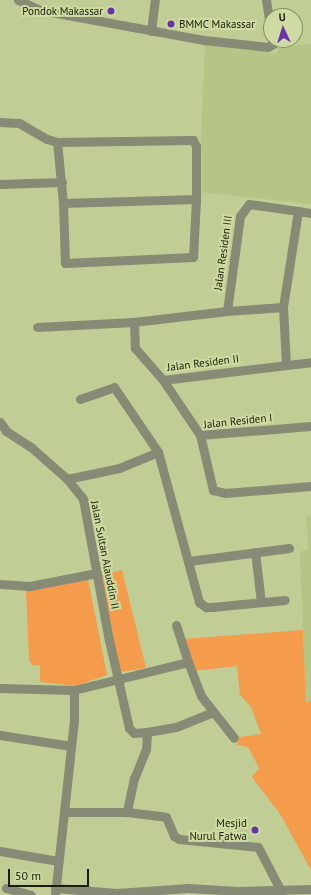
<!DOCTYPE html>
<style>
body{margin:0}
#map{position:relative;width:311px;height:895px;overflow:hidden;background:#c0ce95;font-family:"PT Sans",sans-serif}
div>[style]{position:absolute}
[style*='--x']{left:calc(var(--x)*1px);top:calc(var(--y)*1px);width:calc(var(--w)*1px);rotate:calc(var(--a)*1deg)}
.built>*{inset:0;background:#b5c585}
.green>*{inset:0;background:#f49b4c}
.minor>*{height:9px;margin:-4.5px;padding:0 4.5px;transform-origin:4.5px;border-radius:4.5px;background:#858b74}
.dots>*{width:11px;height:11px;translate:-50% -50%;box-sizing:border-box;border:2px solid #cddba2;border-radius:50%}
span{translate:-50% -50%;white-space:nowrap;text-align:center;line-height:1.15;-webkit-text-stroke:4px #cddba2;paint-order:stroke}
.poi-label{font-size:11px;color:#191e08}
.right{translate:-100% -50%;text-align:right}
.left{translate:0 -50%;text-align:left}
.street-label{font-size:11px;color:#191e08}
.north{position:absolute;left:263px;top:8px;width:40px;height:40px;box-sizing:border-box;background:#cddba2;border:1px solid #858f64;border-radius:50%;rotate:356deg;font-size:11px;font-weight:700;line-height:16px;text-align:center;color:#191e08}
.north::after{content:'';display:block;margin:auto;width:14px;height:18px;background:#6833aa;clip-path:polygon(50% 0,100% 100%,50% 72%,0 100%)}
.scale{position:absolute;left:8px;top:869px;width:81px;height:18px;box-sizing:border-box;border:2px solid #191e08;border-top:0;padding-left:5px;font-size:12px;line-height:14px;white-space:nowrap;color:#191e08;-webkit-text-stroke:3px #cddba2;paint-order:stroke}
</style>
<div id="map">
<div class="built">
<i style="clip-path:polygon(205px 43px,277px 54px,277px 48px,311px 44px,311px 204px,199px 192px)"></i>
<i style="clip-path:polygon(311px 516px,311px 701px,306px 702px,300px 552px,308px 549px,306px 517px)"></i>
</div>
<div class="green">
<i style="clip-path:polygon(122px 570px,146px 668px,115px 673px,93px 577px)"></i>
<i style="clip-path:polygon(88px 579px,107px 675px,76px 686px,40px 682px,40px 665px,33px 666px,29px 660px,26px 591px)"></i>
<i style="clip-path:polygon(303px 630px,306px 702px,311px 701px,311px 870px,280px 814px,252px 777px,259px 768px,248px 747px,237px 745px,239px 737px,261px 734px,251px 707px,240px 695px,237px 666px,194px 671px,183px 639px)"></i>
</div>
<div class="minor">
<i style="--x:18;--y:0;--w:24;--a:24"></i>
<i style="--x:40;--y:10;--w:167;--a:10.4"></i>
<i style="--x:204;--y:40;--w:64;--a:6.2"></i>
<i style="--x:268;--y:47;--w:6;--a:-31"></i>
<i style="--x:273;--y:44;--w:4;--a:-104"></i>
<i style="--x:266;--y:0;--w:30;--a:81"></i>
<i style="--x:151;--y:31;--w:31;--a:-83"></i>
<i style="--x:0;--y:122;--w:19;--a:3"></i>
<i style="--x:19;--y:123;--w:32;--a:30"></i>
<i style="--x:47;--y:139;--w:10;--a:17"></i>
<i style="--x:0;--y:184;--w:62;--a:-1.8"></i>
<i style="--x:63;--y:203;--w:60;--a:88.1"></i>
<i style="--x:65;--y:263;--w:128;--a:-2.7"></i>
<i style="--x:193;--y:257;--w:58;--a:-87"></i>
<i style="--x:196;--y:199;--w:53;--a:-90"></i>
<i style="--x:196;--y:146;--w:7;--a:-117"></i>
<i style="--x:193;--y:140;--w:136;--a:179.2"></i>
<i style="--x:57;--y:142;--w:61;--a:84.4"></i>
<i style="--x:63;--y:203;--w:133;--a:-1.7"></i>
<i style="--x:298;--y:211;--w:13;--a:9"></i>
<i style="--x:283;--y:307;--w:56;--a:175.9"></i>
<i style="--x:227;--y:311;--w:96;--a:-82.2"></i>
<i style="--x:240;--y:216;--w:15;--a:-53"></i>
<i style="--x:249;--y:204;--w:49;--a:8.1"></i>
<i style="--x:298;--y:211;--w:97;--a:98.9"></i>
<i style="--x:283;--y:307;--w:58;--a:87"></i>
<i style="--x:227;--y:311;--w:94;--a:173.3"></i>
<i style="--x:134;--y:322;--w:26;--a:88"></i>
<i style="--x:135;--y:348;--w:43;--a:48.8"></i>
<i style="--x:163;--y:380;--w:66;--a:56.1"></i>
<i style="--x:200;--y:435;--w:57;--a:76.7"></i>
<i style="--x:213;--y:490;--w:12;--a:14"></i>
<i style="--x:225;--y:493;--w:86;--a:-4.7"></i>
<i style="--x:37;--y:327;--w:97;--a:-3"></i>
<i style="--x:163;--y:380;--w:149;--a:-6.9"></i>
<i style="--x:80;--y:399;--w:36;--a:-19"></i>
<i style="--x:114;--y:387;--w:78;--a:55.9"></i>
<i style="--x:158;--y:452;--w:156;--a:74.7"></i>
<i style="--x:199;--y:602;--w:9;--a:36"></i>
<i style="--x:206;--y:607;--w:6;--a:0"></i>
<i style="--x:212;--y:607;--w:73;--a:-5.5"></i>
<i style="--x:0;--y:422;--w:11;--a:56"></i>
<i style="--x:6;--y:431;--w:31;--a:33"></i>
<i style="--x:32;--y:448;--w:47;--a:41.5"></i>
<i style="--x:67;--y:479;--w:26;--a:51"></i>
<i style="--x:83;--y:499;--w:143;--a:79.6"></i>
<i style="--x:109;--y:640;--w:90;--a:77.2"></i>
<i style="--x:129;--y:728;--w:7;--a:45"></i>
<i style="--x:134;--y:733;--w:13;--a:-4"></i>
<i style="--x:147;--y:732;--w:17;--a:93"></i>
<i style="--x:146;--y:749;--w:31;--a:112"></i>
<i style="--x:134;--y:778;--w:35;--a:102"></i>
<i style="--x:127;--y:812;--w:63;--a:180"></i>
<i style="--x:200;--y:435;--w:111;--a:-4.6"></i>
<i style="--x:67;--y:479;--w:53;--a:-11.9"></i>
<i style="--x:119;--y:468;--w:42;--a:-22.3"></i>
<i style="--x:255;--y:552;--w:50;--a:83.2"></i>
<i style="--x:189;--y:561;--w:101;--a:-7.4"></i>
<i style="--x:0;--y:584;--w:30;--a:4"></i>
<i style="--x:30;--y:586;--w:68;--a:-11"></i>
<i style="--x:176;--y:625;--w:39;--a:72"></i>
<i style="--x:0;--y:688;--w:74;--a:1.5"></i>
<i style="--x:74;--y:690;--w:117;--a:-13.8"></i>
<i style="--x:188;--y:662;--w:36;--a:69"></i>
<i style="--x:201;--y:696;--w:53;--a:51.8"></i>
<i style="--x:147;--y:732;--w:29;--a:-10"></i>
<i style="--x:176;--y:727;--w:40;--a:-22"></i>
<i style="--x:0;--y:735;--w:72;--a:8.8"></i>
<i style="--x:127;--y:812;--w:39;--a:7"></i>
<i style="--x:166;--y:817;--w:21;--a:67"></i>
<i style="--x:174;--y:836;--w:6;--a:31"></i>
<i style="--x:179;--y:839;--w:79;--a:5.8"></i>
<i style="--x:258;--y:847;--w:50;--a:62.4"></i>
<i style="--x:0;--y:851;--w:59;--a:9.8"></i>
<i style="--x:6;--y:888;--w:26;--a:16"></i>
<i style="--x:55;--y:888;--w:62;--a:4.6"></i>
<i style="--x:117;--y:893;--w:71;--a:-4"></i>
<i style="--x:188;--y:888;--w:50;--a:3.4"></i>
<i style="--x:238;--y:891;--w:73;--a:-1.6"></i>
<i style="--x:55;--y:895;--w:175;--a:-83.8"></i>
<i style="--x:74;--y:721;--w:31;--a:-90"></i>
</div>
<div class="dots">
<i style="left:111px;top:11px;background:#6833aa"></i>
<i style="left:171px;top:24px;background:#6833aa"></i>
<i style="left:255px;top:830px;background:#6833aa"></i>
</div>
<div class="poi-label">
<span class="right" style="left:103px;top:11px">Pondok Makassar</span>
<span class="left" style="left:179px;top:24px">BMMC Makassar</span>
<span class="right" style="left:247px;top:830px">Mesjid<br>Nurul Fatwa</span>
</div>
<div class="street-label">
<span style="left:223px;top:253px;rotate:-82deg">Jalan Residen III</span>
<span style="left:203px;top:363px;rotate:-7deg">Jalan Residen II</span>
<span style="left:238px;top:421px;rotate:-6deg">Jalan Residen I</span>
<span style="left:105px;top:555px;rotate:79deg">Jalan Sultan Alauddin II</span>
</div>
<div class="north">U</div>
<div class="scale">50 m</div>
</div>
